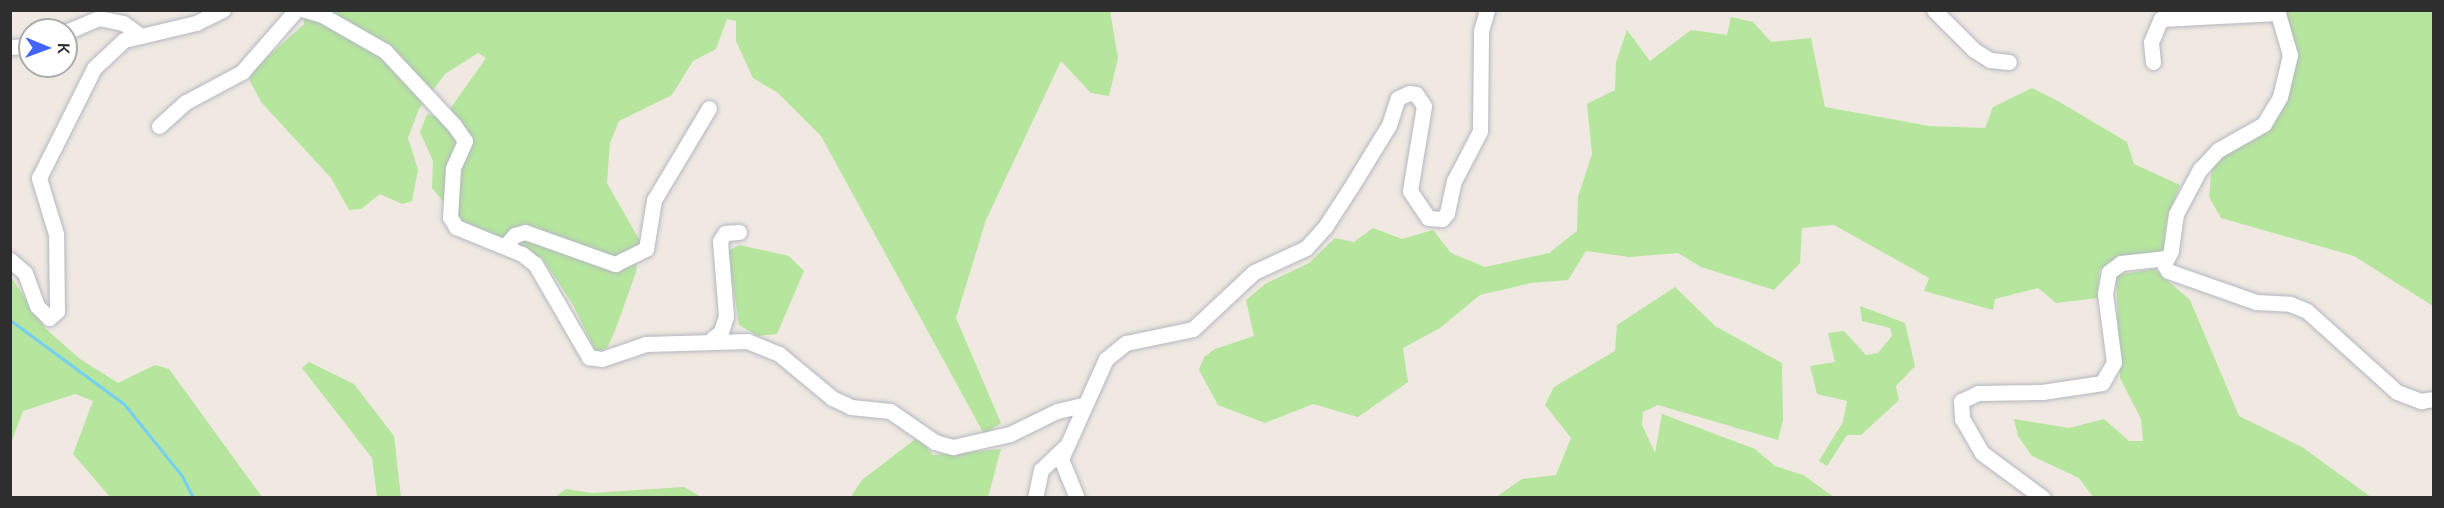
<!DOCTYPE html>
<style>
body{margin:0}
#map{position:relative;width:2444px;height:508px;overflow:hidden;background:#efe9e1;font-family:Lato,sans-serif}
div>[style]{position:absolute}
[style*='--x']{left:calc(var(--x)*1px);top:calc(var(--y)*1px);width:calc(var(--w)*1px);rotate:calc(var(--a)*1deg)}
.green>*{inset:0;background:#b6e59e}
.stream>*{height:3px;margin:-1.5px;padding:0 1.5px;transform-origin:1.5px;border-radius:1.5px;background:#75cff0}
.roads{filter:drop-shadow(0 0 2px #b4b7c1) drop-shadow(0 0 2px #b4b7c1)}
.minor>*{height:15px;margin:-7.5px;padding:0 7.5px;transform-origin:7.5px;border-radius:7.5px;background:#fff}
span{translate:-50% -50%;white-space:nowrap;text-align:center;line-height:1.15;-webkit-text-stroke:4.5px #fff;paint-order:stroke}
.frame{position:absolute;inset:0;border:12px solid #2e2e2e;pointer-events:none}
.north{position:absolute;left:18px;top:18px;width:60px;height:60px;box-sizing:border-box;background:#fff;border:2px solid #ababab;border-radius:50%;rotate:91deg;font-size:16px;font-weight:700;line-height:24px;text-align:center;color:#2e2e2e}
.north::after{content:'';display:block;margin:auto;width:21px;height:27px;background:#4264fb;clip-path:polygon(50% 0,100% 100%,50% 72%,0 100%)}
</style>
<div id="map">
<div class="green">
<i style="clip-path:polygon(303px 10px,1110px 11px,1118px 58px,1109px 96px,1091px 93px,1061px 61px,986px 220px,956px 318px,1001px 423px,984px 434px,821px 136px,778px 93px,753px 78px,736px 41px,736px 21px,727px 19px,716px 49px,693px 61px,672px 95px,619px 121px,610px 143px,607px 183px,640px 241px,636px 272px,615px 331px,607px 348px,596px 352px,572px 303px,542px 258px,463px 225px,432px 188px,433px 161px,420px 132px,427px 114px,443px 119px,486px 58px,478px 53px,445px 74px,419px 109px,408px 138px,418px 170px,412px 201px,402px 204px,380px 194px,361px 209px,349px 210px,331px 178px,261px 102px,249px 79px,254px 69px,304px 24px)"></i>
<i style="clip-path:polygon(2281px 11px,2433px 11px,2433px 306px,2354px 256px,2221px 218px,2209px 197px,2212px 165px,2239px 141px,2267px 127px,2293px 60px)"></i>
<i style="clip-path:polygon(1731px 17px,1753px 22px,1771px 42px,1811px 38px,1825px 107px,1929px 126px,1985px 128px,1993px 107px,2032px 88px,2058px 101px,2127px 142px,2134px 164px,2180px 185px,2166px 222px,2163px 253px,2112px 260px,2099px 271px,2098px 298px,2056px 303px,2038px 288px,1995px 299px,1993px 310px,1924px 291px,1929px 278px,1834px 225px,1802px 228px,1800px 263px,1774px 290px,1701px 267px,1678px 253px,1629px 257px,1586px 251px,1568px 280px,1531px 283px,1480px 295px,1440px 328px,1403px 348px,1408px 382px,1358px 417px,1313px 404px,1265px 423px,1218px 405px,1199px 370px,1204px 357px,1215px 349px,1254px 336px,1246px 300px,1265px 284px,1309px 263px,1335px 238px,1354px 242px,1373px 228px,1402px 239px,1433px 230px,1451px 253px,1485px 267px,1549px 253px,1577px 231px,1578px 197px,1592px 154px,1587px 104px,1615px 90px,1616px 62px,1627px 30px,1650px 61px,1691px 30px,1727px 35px)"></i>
<i style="clip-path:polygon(739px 245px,789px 256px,804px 271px,777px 334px,758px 336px,739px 325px,728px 251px)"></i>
<i style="clip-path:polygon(2154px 269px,2190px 300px,2239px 416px,2302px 447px,2371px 497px,2093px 497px,2079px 478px,2032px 456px,2018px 436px,2014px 419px,2069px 428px,2104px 419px,2129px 441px,2143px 441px,2141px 419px,2120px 378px,2116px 275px)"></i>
<i style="clip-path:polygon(11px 277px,45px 328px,80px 359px,118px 383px,155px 365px,169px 369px,262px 497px,110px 497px,73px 454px,93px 401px,75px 394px,23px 411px,11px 443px)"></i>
<i style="clip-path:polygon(1675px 287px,1715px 326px,1782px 363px,1783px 420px,1778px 440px,1658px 405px,1643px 412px,1642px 425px,1655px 453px,1662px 414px,1755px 449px,1775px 466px,1803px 475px,1834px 497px,1496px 497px,1522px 479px,1556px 475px,1571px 438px,1545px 405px,1554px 387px,1615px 351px,1617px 325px)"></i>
<i style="clip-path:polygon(1860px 306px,1905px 323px,1915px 366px,1896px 386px,1899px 400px,1861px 435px,1847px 435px,1827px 466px,1819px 461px,1843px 422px,1847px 401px,1817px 394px,1810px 366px,1835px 362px,1828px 333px,1844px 331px,1866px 355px,1878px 353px,1892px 336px,1890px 328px,1862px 321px)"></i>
<i style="clip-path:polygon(309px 362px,354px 384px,394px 436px,401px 497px,377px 497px,372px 458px,302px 368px)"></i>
<i style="clip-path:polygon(918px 437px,933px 455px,1001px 449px,988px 497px,850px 498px,862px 480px)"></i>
<i style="clip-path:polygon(684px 487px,701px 497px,555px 497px,566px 489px,592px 493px)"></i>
</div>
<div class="stream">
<i style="--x:10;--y:320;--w:142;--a:36.4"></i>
<i style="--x:124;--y:404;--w:92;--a:51.1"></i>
<i style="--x:182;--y:476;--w:25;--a:63"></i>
</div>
<div class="roads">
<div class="minor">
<i style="--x:305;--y:10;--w:18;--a:16"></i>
<i style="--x:322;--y:15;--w:73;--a:29.7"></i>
<i style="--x:385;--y:51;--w:101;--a:47"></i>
<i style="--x:454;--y:125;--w:19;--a:55"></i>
<i style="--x:465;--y:141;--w:30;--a:114"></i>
<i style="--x:453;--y:168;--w:49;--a:93.5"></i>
<i style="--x:450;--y:217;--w:12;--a:59"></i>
<i style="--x:456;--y:227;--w:71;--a:22.2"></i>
<i style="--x:522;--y:254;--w:16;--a:38"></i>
<i style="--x:535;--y:264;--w:108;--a:59.9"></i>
<i style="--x:589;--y:357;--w:13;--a:9"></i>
<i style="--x:602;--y:359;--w:46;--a:-18.8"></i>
<i style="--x:646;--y:344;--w:101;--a:-1.7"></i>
<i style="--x:747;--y:341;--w:35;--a:22"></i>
<i style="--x:779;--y:354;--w:69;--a:39.7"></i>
<i style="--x:832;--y:398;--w:21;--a:25"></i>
<i style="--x:851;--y:407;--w:39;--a:6"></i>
<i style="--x:890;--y:411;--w:55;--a:34.6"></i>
<i style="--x:935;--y:442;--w:19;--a:16"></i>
<i style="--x:953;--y:447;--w:58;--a:-12.8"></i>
<i style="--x:1010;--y:434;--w:52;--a:-26.1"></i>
<i style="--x:1057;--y:411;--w:27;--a:-13"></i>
<i style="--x:1934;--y:10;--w:57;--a:45"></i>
<i style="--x:1974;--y:50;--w:19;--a:32"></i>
<i style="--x:1990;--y:60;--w:19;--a:6"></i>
<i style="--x:2277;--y:10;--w:47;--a:73.9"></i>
<i style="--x:2290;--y:55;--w:43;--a:103.4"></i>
<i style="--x:2280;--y:97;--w:31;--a:121"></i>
<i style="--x:2264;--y:124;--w:53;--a:150.5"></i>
<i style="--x:2218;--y:150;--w:26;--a:133"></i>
<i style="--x:2200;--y:169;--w:51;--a:118.1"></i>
<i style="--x:2176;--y:214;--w:37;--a:98"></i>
<i style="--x:2171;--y:251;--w:15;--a:118"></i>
<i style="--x:2164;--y:264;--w:8;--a:60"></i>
<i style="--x:2168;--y:271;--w:93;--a:19.4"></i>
<i style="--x:2256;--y:302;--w:34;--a:3"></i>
<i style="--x:2290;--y:304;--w:18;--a:22"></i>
<i style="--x:2307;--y:311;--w:121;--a:42"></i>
<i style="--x:2397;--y:392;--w:26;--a:21"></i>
<i style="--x:2421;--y:401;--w:13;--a:-9"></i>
<i style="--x:66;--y:32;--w:36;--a:-23"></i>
<i style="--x:99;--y:18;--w:25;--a:12"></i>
<i style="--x:123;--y:23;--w:22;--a:36"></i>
<i style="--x:10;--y:47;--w:20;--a:-3"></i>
<i style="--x:2153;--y:62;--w:20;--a:-96"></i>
<i style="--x:2151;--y:42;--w:25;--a:-67"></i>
<i style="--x:2161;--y:19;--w:116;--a:-3"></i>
<i style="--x:159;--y:126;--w:36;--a:-42"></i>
<i style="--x:186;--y:102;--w:64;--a:-28.2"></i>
<i style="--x:242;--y:72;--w:82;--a:-48.9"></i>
<i style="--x:505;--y:246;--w:15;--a:-48"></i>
<i style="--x:515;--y:235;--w:10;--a:-17"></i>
<i style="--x:525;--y:232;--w:96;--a:19.6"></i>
<i style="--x:615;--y:264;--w:34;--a:-26"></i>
<i style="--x:646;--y:249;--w:50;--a:-80.7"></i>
<i style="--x:654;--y:200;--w:107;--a:-59.1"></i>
<i style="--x:10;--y:260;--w:20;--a:41"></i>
<i style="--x:25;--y:273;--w:35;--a:70"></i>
<i style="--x:37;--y:306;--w:17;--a:45"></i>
<i style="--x:49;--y:318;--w:11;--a:-41"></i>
<i style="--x:57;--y:311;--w:77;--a:-90.7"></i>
<i style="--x:56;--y:234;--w:59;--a:-106.9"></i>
<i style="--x:39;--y:178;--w:123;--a:-63.4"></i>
<i style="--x:94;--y:68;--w:41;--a:-43"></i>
<i style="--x:124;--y:40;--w:74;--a:-13.3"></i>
<i style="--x:196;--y:23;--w:30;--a:-26"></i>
<i style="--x:712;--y:339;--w:11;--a:-38"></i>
<i style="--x:721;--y:332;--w:17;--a:-73"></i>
<i style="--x:726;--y:316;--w:75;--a:-94.6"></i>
<i style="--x:720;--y:241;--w:9;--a:-58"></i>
<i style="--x:725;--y:233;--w:14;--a:-4"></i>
<i style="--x:1035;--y:498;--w:29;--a:-78"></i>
<i style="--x:1041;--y:470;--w:32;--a:-44"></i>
<i style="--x:1077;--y:498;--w:42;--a:-112.3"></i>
<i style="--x:1061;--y:459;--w:110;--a:-65.8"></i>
<i style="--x:1106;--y:359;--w:26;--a:-39"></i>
<i style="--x:1126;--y:343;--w:68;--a:-11.8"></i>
<i style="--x:1193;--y:329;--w:83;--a:-43.1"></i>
<i style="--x:1254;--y:272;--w:57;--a:-24.8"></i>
<i style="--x:1306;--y:248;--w:28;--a:-48"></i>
<i style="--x:1325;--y:227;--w:48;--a:-57"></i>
<i style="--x:1351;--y:187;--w:73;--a:-58.5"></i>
<i style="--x:1389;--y:125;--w:28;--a:-72"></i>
<i style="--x:1398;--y:98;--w:12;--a:-24"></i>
<i style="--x:1409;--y:93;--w:7;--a:8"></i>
<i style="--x:1416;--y:94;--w:14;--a:56"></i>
<i style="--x:1424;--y:106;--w:86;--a:99.4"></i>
<i style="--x:1410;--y:191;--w:32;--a:56"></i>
<i style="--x:1428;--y:218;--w:14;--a:4"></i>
<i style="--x:1442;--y:219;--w:8;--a:-50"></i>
<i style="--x:1447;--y:213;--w:33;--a:-78"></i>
<i style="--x:1454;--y:181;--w:56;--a:-62.5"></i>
<i style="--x:1480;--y:131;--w:100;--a:-89.4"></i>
<i style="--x:1481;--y:31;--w:22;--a:-74"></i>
<i style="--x:2043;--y:498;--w:76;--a:-143.6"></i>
<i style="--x:1982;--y:453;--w:39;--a:-120"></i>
<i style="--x:1962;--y:419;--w:18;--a:-93"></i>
<i style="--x:1961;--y:401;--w:19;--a:-25"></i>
<i style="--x:1978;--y:393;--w:64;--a:-0.9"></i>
<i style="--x:2042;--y:392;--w:61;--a:-8.5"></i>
<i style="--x:2102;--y:383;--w:24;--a:-60"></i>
<i style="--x:2114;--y:362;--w:69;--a:-97.5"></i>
<i style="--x:2105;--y:294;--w:22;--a:-80"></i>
<i style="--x:2109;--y:272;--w:15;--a:-37"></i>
<i style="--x:2121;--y:263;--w:45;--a:-6.3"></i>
</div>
</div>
<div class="frame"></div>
<div class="north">K</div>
</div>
